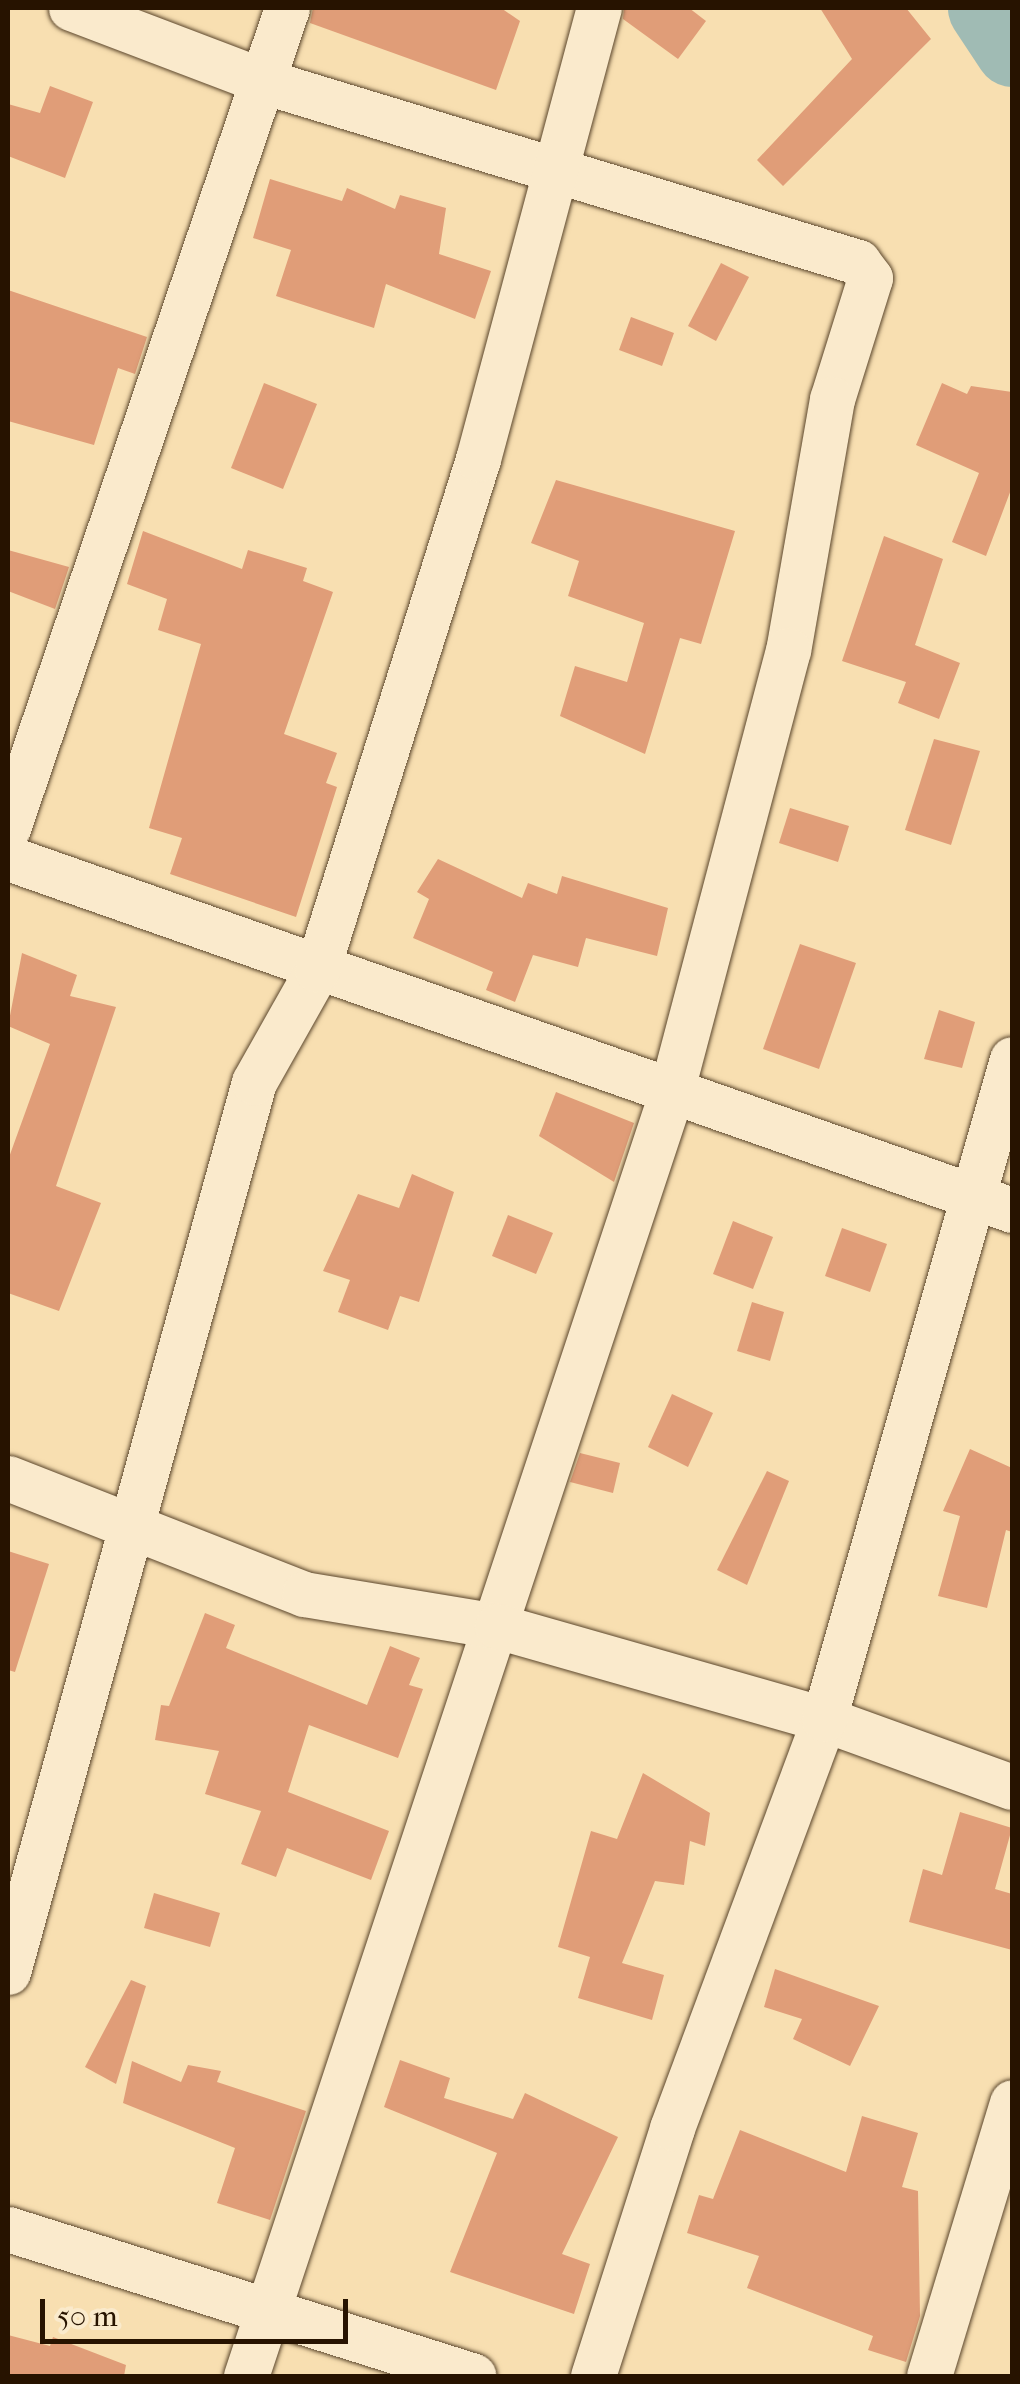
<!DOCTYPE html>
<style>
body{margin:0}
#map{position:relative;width:1020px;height:2384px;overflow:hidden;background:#f8dfb1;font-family:"IM FELL French Canon",serif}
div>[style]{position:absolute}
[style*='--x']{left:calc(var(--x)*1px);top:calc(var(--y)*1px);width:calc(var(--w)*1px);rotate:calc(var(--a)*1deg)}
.river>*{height:75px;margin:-37.5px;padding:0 37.5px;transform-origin:37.5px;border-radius:37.5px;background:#a0bbb4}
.building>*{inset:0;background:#e09d78}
.roads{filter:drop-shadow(0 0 2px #5b462c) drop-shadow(0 0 2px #5b462c)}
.minor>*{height:45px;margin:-22.5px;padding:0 22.5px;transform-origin:22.5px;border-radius:22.5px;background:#faeacc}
span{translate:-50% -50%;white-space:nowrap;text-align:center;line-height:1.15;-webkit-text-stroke:8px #faeacc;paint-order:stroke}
.frame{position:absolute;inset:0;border:10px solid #271300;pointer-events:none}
.scale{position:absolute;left:40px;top:2299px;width:308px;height:45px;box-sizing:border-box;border:5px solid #271300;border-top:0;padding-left:12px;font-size:30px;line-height:35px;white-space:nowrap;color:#271300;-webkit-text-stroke:8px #faeacc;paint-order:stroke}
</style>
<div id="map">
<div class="river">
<i style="--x:985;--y:8;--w:49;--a:56.6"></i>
</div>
<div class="building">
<i style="clip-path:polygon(313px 8px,501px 8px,520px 21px,496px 90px,310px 23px)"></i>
<i style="clip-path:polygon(624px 8px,689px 8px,706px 21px,678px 59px,623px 19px)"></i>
<i style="clip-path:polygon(820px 8px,906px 8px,931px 39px,783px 186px,757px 160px,852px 59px)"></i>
<i style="clip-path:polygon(50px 86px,93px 102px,65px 178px,8px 156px,8px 104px,40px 113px)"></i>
<i style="clip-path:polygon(270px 179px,342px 201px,347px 188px,395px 209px,400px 195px,446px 208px,439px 254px,491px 271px,475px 319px,386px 284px,374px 328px,276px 296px,291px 250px,253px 238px)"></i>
<i style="clip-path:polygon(721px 263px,749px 277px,716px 341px,688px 326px)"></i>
<i style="clip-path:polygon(8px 290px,147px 337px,135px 374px,118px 368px,94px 445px,8px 421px)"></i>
<i style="clip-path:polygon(631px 317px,674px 333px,662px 366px,619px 350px)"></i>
<i style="clip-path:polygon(264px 383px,317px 404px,283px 489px,231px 468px)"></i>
<i style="clip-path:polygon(942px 383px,967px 394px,971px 386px,1012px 392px,1012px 487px,986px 556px,952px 542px,979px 473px,916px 445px)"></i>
<i style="clip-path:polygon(556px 480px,735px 531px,701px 644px,680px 638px,645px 754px,560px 716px,575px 666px,627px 682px,644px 623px,568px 596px,579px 561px,531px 543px)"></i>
<i style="clip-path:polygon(143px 531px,242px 569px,248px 550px,307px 568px,303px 581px,333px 592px,284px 734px,337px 753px,326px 783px,337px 787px,296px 917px,170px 874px,182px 838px,149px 828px,201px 644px,158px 630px,167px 599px,127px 584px)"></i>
<i style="clip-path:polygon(884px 536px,943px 559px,915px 645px,960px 663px,939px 719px,898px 703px,906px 682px,842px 661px)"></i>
<i style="clip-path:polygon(8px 550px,69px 567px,55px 609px,8px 591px)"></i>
<i style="clip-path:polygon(934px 739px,980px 751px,951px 845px,905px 830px)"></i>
<i style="clip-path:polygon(790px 808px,849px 826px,838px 862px,779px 843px)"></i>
<i style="clip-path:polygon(438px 859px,522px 898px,528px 883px,557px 894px,562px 876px,668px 908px,657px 956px,586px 938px,578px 967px,533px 955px,515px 1002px,486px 990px,493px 972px,413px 938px,429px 899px,417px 892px)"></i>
<i style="clip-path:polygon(800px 944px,856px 963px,819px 1069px,763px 1049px)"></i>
<i style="clip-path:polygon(22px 953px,77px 975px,70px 996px,116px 1007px,56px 1186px,101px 1203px,59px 1311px,8px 1293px,8px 1160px,50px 1044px,8px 1026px)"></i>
<i style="clip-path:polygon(939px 1010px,975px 1022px,962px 1068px,924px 1059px)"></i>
<i style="clip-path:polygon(556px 1092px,634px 1123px,614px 1182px,539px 1136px)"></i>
<i style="clip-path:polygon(412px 1174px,454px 1192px,419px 1302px,400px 1296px,388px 1330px,338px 1312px,350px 1280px,323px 1271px,358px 1194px,399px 1208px)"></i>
<i style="clip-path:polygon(508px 1215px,553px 1233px,536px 1274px,492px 1256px)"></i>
<i style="clip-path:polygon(733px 1221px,773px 1237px,753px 1289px,713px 1274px)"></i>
<i style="clip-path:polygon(842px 1228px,887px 1244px,870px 1292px,825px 1276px)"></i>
<i style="clip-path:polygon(752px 1302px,784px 1312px,770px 1361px,737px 1351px)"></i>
<i style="clip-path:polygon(672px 1394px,713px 1413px,688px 1467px,648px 1447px)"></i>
<i style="clip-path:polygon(970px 1449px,1012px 1468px,1012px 1532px,1006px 1530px,987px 1608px,938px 1596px,960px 1516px,943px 1511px)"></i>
<i style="clip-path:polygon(580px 1453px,620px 1463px,613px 1493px,570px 1482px)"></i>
<i style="clip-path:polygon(767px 1471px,789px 1481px,747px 1585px,717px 1570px)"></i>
<i style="clip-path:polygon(8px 1551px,49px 1564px,15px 1672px,8px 1670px)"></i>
<i style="clip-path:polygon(205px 1613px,235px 1625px,226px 1648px,367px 1705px,390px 1646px,420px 1658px,409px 1685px,423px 1689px,398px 1758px,309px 1725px,288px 1792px,389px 1831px,371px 1880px,287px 1848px,276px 1877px,241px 1864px,261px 1811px,205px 1794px,219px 1751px,155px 1740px,161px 1705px,169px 1706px)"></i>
<i style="clip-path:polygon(643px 1773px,710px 1813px,705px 1846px,690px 1841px,684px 1885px,655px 1881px,622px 1963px,664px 1975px,652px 2020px,578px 1998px,590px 1957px,558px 1947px,591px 1831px,617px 1839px)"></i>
<i style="clip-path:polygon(960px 1812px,1012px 1828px,995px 1889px,1012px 1894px,1012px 1950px,909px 1922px,923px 1869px,942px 1875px)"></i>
<i style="clip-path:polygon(154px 1893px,220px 1913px,210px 1947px,144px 1928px)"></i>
<i style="clip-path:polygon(775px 1969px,879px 2006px,850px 2066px,793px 2039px,802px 2019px,764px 2007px)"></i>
<i style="clip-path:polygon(131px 1980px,146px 1986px,116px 2084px,85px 2067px)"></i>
<i style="clip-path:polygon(400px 2060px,450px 2078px,444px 2098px,513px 2119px,525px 2093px,618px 2137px,562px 2254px,590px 2264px,574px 2314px,450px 2272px,497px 2153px,384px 2107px)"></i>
<i style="clip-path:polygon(132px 2061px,181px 2082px,188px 2065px,221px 2071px,217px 2082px,306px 2111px,270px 2220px,217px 2203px,235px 2148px,123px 2103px)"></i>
<i style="clip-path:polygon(862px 2116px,918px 2133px,902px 2187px,918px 2191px,920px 2316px,906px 2362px,868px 2350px,873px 2336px,747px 2288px,759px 2256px,687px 2233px,699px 2195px,713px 2199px,740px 2130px,846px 2172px)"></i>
<i style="clip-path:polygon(8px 2335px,50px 2346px,53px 2337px,126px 2365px,124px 2376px,8px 2376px)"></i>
</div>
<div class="roads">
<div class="minor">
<i style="--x:71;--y:8;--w:209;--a:20.8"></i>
<i style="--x:266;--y:82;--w:619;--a:16.91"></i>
<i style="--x:858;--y:262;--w:20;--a:53"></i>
<i style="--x:870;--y:278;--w:127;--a:107.4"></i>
<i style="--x:832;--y:399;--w:255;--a:99.9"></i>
<i style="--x:788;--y:650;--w:459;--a:104.8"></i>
<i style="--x:671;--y:1094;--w:1351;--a:108.34"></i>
<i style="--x:8;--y:828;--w:866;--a:-71.21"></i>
<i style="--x:8;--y:858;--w:1064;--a:19.32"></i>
<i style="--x:8;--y:1478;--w:318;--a:21.4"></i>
<i style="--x:304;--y:1594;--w:196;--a:9.4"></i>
<i style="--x:497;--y:1626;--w:340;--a:15.9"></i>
<i style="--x:824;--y:1719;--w:200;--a:19.9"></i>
<i style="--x:8;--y:1972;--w:923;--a:-74.55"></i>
<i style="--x:254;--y:1082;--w:129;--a:-60.6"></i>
<i style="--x:317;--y:970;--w:536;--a:-72.51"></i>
<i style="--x:478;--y:459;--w:467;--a:-75"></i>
<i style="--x:8;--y:2229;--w:488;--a:17.5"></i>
<i style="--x:593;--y:2376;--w:260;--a:-72.3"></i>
<i style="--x:672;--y:2128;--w:436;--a:-69.6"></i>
<i style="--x:824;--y:1719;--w:686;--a:-74.1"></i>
<i style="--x:929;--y:2376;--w:286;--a:-73.1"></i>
</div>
</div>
<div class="frame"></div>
<div class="scale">50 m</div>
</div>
